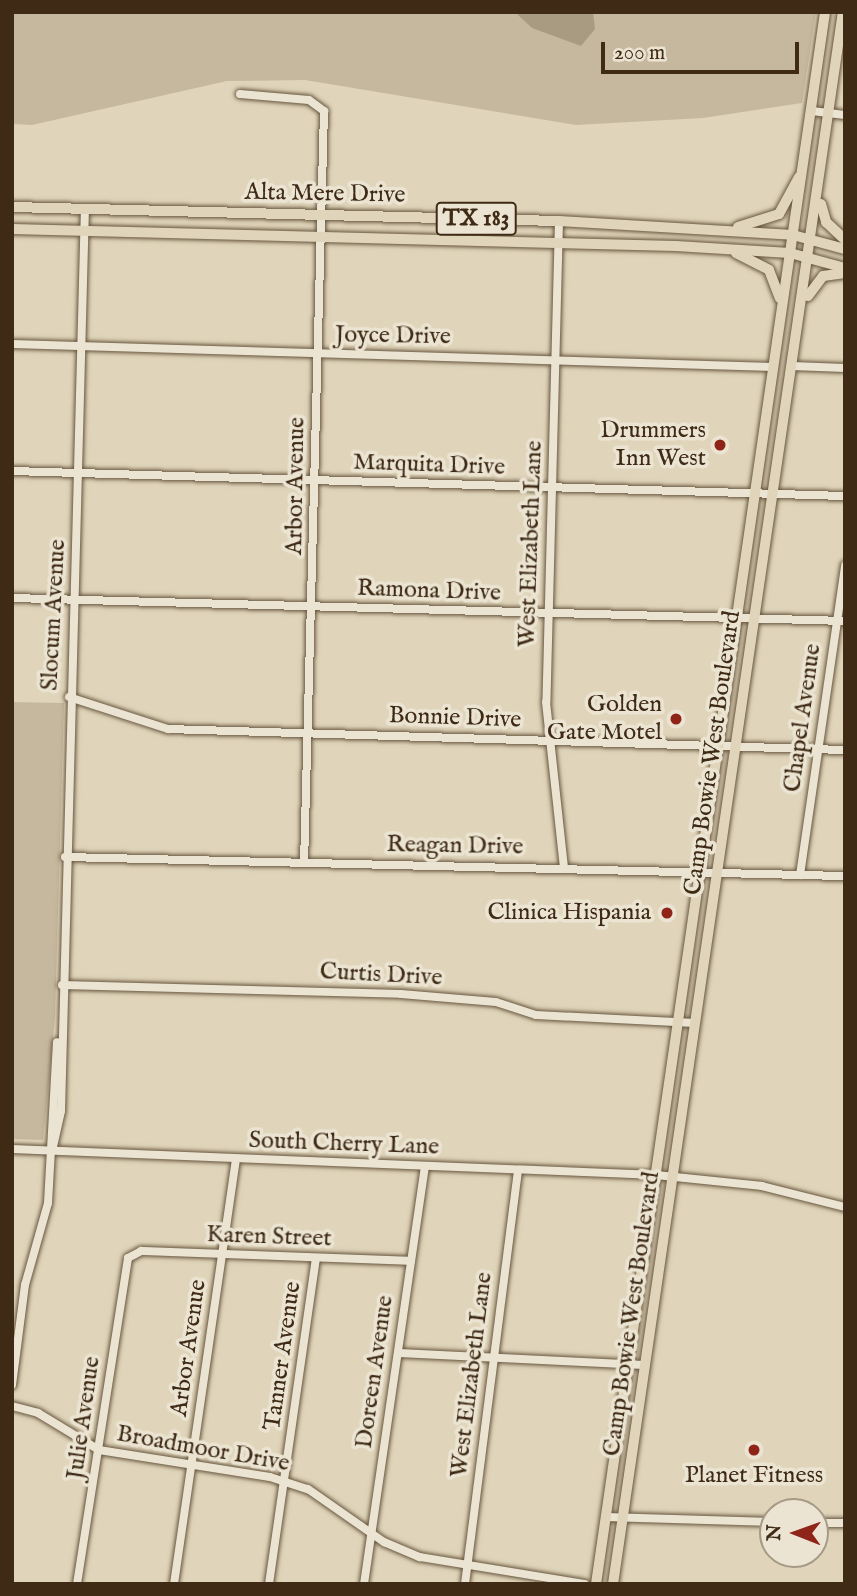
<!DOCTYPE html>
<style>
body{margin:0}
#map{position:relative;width:857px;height:1596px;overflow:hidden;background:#e0d5ba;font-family:"IM FELL English",serif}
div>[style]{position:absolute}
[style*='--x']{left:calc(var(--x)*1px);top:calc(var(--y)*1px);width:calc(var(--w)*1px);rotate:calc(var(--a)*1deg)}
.green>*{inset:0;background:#c5b89e}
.water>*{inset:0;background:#a99b82}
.roads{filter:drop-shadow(0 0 2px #67563e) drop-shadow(0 0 2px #67563e)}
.minor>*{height:8px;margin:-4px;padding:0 4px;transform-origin:4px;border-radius:4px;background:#ebe4d2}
.major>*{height:10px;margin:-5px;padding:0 5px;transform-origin:5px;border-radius:5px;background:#e0d5ba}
.dots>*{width:19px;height:19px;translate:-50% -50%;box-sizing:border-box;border:4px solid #ebe4d2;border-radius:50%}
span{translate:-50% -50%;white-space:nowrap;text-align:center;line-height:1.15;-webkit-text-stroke:7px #ebe4d2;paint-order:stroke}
.shield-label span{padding:2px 5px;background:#ebe4d2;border:2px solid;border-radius:5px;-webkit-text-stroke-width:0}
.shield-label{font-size:23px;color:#3f2b15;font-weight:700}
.street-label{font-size:24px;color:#3f2b15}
.poi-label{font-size:24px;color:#3f2b15}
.right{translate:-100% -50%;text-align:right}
.frame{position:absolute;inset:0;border:14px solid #3f2b15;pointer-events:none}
.north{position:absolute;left:759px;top:1498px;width:70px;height:70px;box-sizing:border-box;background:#ebe4d2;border:2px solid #a69a86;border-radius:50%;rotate:271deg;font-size:19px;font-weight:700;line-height:28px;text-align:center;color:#3f2b15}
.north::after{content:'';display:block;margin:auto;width:24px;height:32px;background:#8f2418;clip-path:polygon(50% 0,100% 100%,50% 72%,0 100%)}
.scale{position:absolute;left:601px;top:42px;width:198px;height:32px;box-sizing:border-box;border:4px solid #3f2b15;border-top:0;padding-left:9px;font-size:21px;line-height:24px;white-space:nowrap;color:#3f2b15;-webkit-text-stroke:5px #ebe4d2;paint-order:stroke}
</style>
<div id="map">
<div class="green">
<i style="clip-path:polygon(12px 12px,816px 12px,802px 103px,703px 118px,576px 125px,305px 80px,227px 81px,32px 125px,12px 124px)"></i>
<i style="clip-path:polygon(12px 702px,64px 703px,55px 1017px,43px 1140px,12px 1139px)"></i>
</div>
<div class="water">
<i style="clip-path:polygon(593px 12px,595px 29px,581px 46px,532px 28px,517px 14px)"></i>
</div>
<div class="roads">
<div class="minor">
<i style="--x:240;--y:94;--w:69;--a:5"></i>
<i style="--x:309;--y:100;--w:19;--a:36"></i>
<i style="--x:324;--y:111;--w:752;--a:91.52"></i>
<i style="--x:812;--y:111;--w:33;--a:7"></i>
<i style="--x:559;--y:221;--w:481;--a:91.5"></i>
<i style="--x:546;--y:702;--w:166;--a:83.8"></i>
<i style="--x:12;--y:344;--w:761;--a:1.73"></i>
<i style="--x:792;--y:366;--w:53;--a:2.2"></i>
<i style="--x:12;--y:471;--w:833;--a:1.72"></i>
<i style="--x:12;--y:598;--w:833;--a:1.58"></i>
<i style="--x:69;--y:697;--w:104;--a:17.9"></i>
<i style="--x:168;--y:729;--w:677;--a:1.78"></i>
<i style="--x:65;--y:857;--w:780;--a:1.4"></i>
<i style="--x:800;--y:875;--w:313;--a:-81.7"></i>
<i style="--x:62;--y:985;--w:339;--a:1.5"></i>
<i style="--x:401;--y:994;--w:95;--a:4.8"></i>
<i style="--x:496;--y:1002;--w:42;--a:18"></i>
<i style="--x:536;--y:1015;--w:159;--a:2.9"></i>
<i style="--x:12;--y:1149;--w:645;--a:2.31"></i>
<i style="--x:656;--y:1175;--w:107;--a:5.9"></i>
<i style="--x:762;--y:1186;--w:86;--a:14.2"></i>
<i style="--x:52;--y:1151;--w:41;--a:-77.3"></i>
<i style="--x:61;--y:1111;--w:902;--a:-88.48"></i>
<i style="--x:398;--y:1353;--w:247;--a:2.8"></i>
<i style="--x:12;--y:1385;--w:101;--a:-82.6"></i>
<i style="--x:25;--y:1285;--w:85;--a:-74.3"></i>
<i style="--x:48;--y:1203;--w:161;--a:-86.8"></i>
<i style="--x:12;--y:1406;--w:27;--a:15"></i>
<i style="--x:38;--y:1413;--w:71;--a:31.2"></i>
<i style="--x:99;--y:1450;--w:173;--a:9"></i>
<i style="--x:270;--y:1477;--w:40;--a:18"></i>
<i style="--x:308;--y:1489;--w:93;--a:34.9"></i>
<i style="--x:384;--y:1542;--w:39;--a:23"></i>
<i style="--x:420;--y:1557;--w:167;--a:9.3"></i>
<i style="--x:606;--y:1517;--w:167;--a:1.7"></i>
<i style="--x:815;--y:1523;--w:30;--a:0"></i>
<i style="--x:77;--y:1584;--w:330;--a:-81.1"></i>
<i style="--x:128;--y:1258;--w:15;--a:-28"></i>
<i style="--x:141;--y:1251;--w:270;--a:2.1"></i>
<i style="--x:174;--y:1584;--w:429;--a:-81.7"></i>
<i style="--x:269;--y:1584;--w:329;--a:-81.8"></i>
<i style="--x:364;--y:1584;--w:422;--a:-81.7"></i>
<i style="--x:465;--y:1584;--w:417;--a:-82.7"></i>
</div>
<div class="major">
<i style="--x:821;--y:204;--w:19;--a:74"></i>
<i style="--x:826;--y:222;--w:26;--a:43"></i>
<i style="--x:12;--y:207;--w:547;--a:1.47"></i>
<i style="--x:559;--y:221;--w:234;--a:3.4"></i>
<i style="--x:793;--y:235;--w:54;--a:15.1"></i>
<i style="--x:738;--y:227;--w:43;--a:-17.6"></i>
<i style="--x:779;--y:214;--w:42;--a:-61.6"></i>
<i style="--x:12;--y:229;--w:664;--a:1.47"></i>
<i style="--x:676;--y:246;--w:114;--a:3.5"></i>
<i style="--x:790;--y:253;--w:57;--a:15.3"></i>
<i style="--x:736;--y:253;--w:37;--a:27"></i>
<i style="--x:769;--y:270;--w:30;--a:69"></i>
<i style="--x:808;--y:296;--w:25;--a:-53"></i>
<i style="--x:823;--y:276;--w:22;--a:-8"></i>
<i style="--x:596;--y:1584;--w:1589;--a:-81.71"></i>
<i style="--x:613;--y:1584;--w:1589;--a:-81.68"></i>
</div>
</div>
<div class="dots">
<i style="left:720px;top:445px;background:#8f2418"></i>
<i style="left:676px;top:719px;background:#8f2418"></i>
<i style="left:667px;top:913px;background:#8f2418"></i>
<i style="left:754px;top:1450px;background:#8f2418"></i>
</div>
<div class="shield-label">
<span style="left:476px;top:219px">TX 183</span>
</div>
<div class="street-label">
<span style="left:325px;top:194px;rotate:1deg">Alta Mere Drive</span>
<span style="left:393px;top:336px;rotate:1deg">Joyce Drive</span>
<span style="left:429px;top:465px;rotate:2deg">Marquita Drive</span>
<span style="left:296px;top:486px;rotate:-89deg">Arbor Avenue</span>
<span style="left:531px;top:544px;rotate:-88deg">West Elizabeth Lane</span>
<span style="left:429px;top:591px;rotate:2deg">Ramona Drive</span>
<span style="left:54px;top:615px;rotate:-87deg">Slocum Avenue</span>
<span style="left:455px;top:718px;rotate:2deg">Bonnie Drive</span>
<span style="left:803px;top:718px;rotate:-82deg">Chapel Avenue</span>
<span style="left:713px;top:753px;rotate:-82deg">Camp Bowie West Boulevard</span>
<span style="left:455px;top:846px;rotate:1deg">Reagan Drive</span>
<span style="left:381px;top:975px;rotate:3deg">Curtis Drive</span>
<span style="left:344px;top:1144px;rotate:2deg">South Cherry Lane</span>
<span style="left:269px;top:1237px;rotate:2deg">Karen Street</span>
<span style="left:632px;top:1314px;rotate:-82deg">Camp Bowie West Boulevard</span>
<span style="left:189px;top:1348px;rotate:-82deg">Arbor Avenue</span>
<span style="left:283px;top:1356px;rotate:-82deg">Tanner Avenue</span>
<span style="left:375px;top:1372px;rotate:-82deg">Doreen Avenue</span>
<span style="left:472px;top:1375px;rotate:-83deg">West Elizabeth Lane</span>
<span style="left:84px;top:1418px;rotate:-82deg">Julie Avenue</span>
<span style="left:203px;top:1449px;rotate:10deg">Broadmoor Drive</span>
</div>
<div class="poi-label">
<span class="right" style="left:706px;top:445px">Drummers<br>Inn West</span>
<span class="right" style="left:662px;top:719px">Golden<br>Gate Motel</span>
<span class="right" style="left:651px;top:913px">Clinica Hispania</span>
<span style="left:754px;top:1476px">Planet Fitness</span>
</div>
<div class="frame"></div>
<div class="north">N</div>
<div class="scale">200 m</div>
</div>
